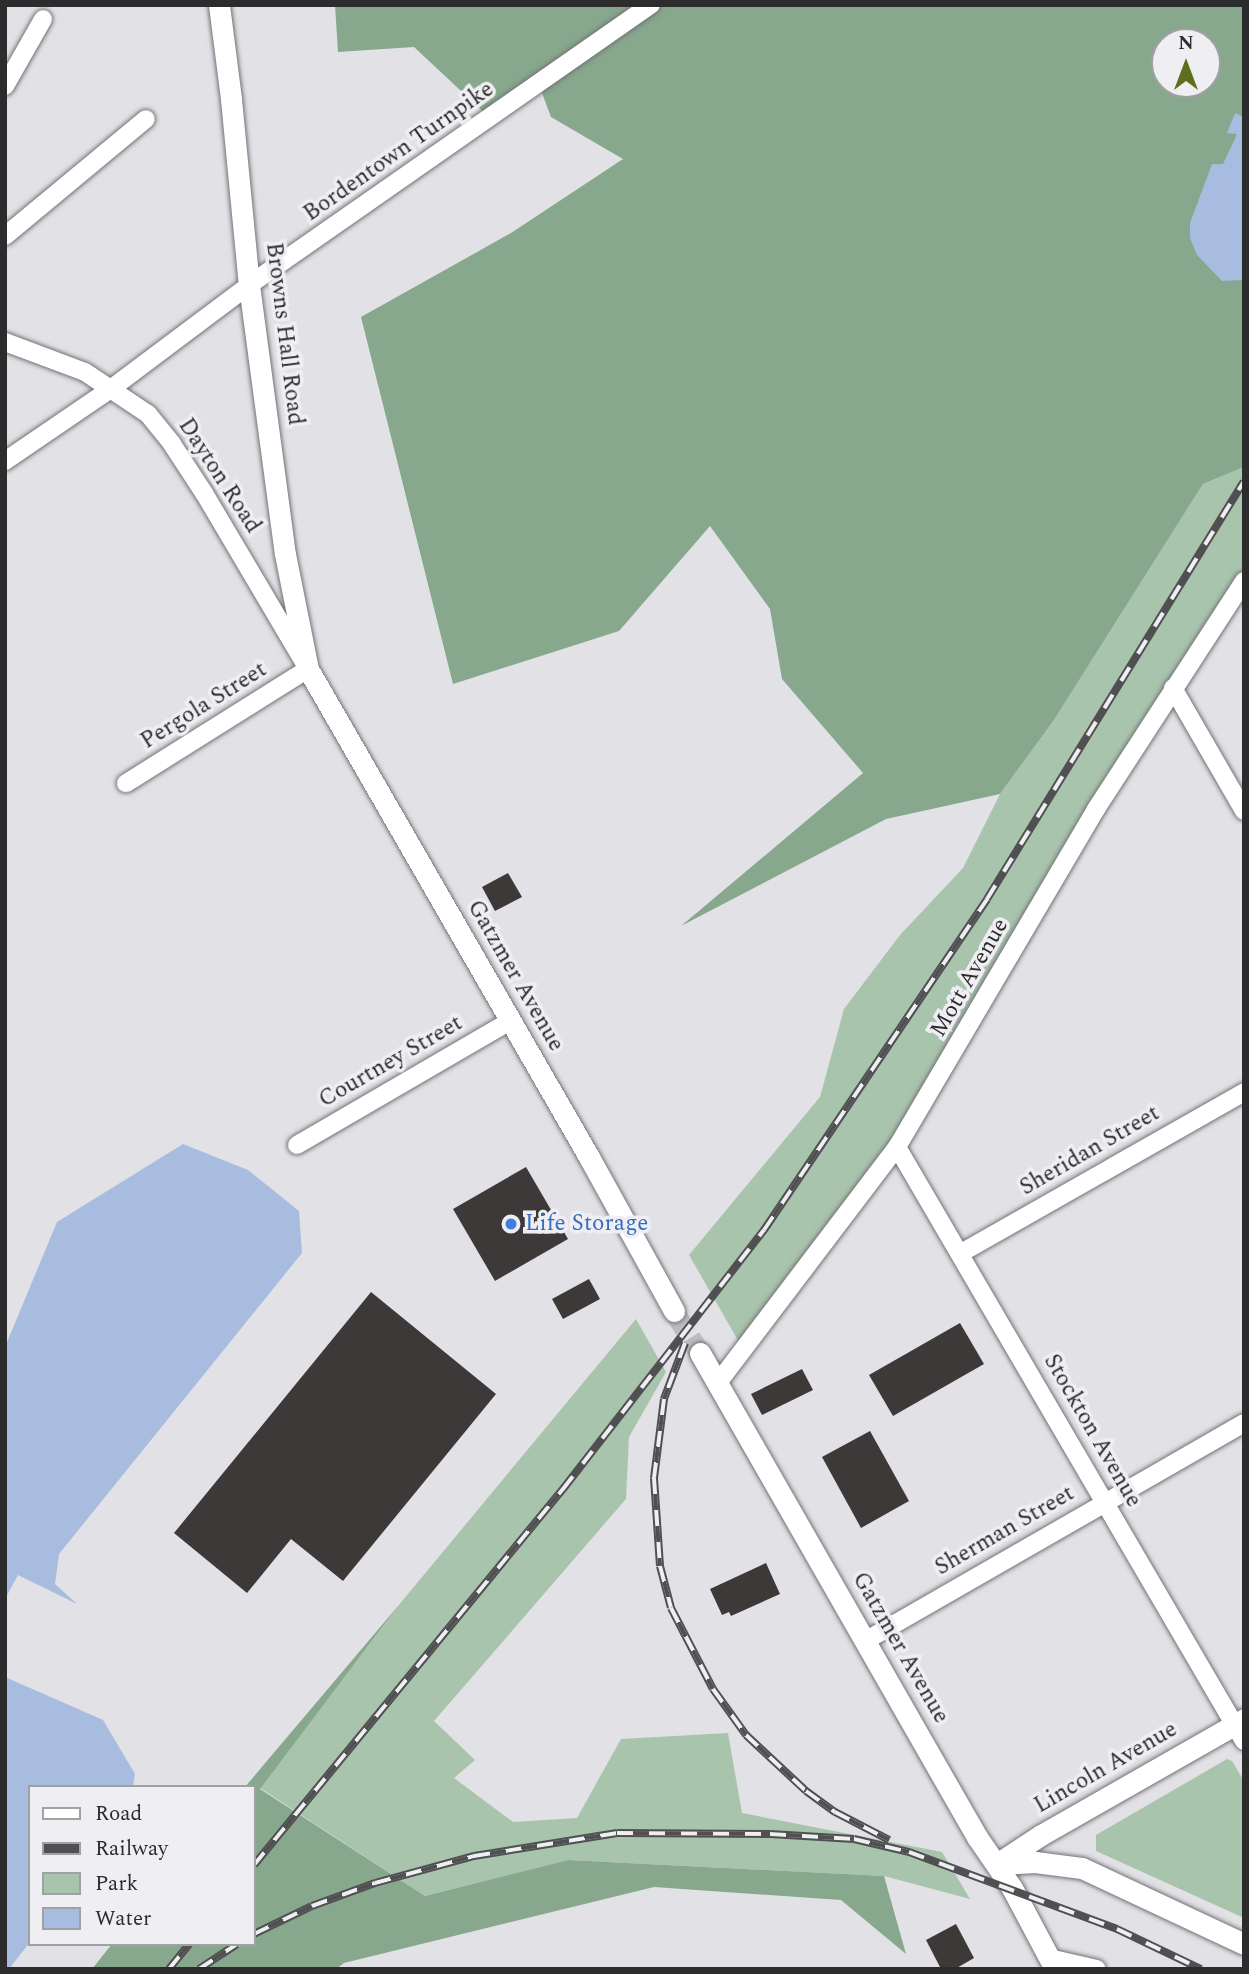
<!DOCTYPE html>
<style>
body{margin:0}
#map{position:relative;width:1249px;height:1974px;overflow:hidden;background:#e2e1e6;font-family:Spectral,serif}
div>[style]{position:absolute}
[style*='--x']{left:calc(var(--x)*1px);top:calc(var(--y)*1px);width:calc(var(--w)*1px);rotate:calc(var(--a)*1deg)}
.green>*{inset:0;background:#a9c4ac}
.forest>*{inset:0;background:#87a88c}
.water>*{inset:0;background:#a7bcdf}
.building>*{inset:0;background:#3d3938}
.tertiary-tunnel>*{height:21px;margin-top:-10.5px;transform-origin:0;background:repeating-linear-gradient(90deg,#bebdc1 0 21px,transparent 0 31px)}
.roads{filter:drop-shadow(0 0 2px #737377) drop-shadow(0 0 2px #737377)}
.minor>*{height:18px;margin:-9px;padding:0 9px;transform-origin:9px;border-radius:9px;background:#fff}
.tertiary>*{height:21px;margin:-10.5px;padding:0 10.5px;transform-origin:10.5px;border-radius:10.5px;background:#fff}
.rail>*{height:8px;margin-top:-4px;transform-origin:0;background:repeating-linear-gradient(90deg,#efeff3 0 16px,#505052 0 32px);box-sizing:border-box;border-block:2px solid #505052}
.dots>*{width:19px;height:19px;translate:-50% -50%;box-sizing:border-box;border:4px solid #efeff3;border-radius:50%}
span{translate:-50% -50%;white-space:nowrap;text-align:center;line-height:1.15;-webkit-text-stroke:7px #efeff3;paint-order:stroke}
.street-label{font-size:23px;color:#2c2c2d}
.shop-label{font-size:23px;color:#366cbe}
.left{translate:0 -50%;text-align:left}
.frame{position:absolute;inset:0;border:7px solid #2c2c2d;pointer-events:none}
.legend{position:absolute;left:28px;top:1785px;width:228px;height:161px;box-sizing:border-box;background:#efeff3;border:2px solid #a1a1a4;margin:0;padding:9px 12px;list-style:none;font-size:21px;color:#2c2c2d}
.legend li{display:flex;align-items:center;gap:14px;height:35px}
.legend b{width:35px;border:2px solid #a1a1a4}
.north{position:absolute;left:1151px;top:28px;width:70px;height:70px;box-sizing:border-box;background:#efeff3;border:2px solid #a1a1a4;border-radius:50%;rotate:0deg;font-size:19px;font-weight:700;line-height:28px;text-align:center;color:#2c2c2d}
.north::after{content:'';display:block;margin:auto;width:24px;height:32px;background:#5d6f1c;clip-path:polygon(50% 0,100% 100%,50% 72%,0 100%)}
</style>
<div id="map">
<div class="green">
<i style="clip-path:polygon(1244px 467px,1244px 578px,893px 1149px,739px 1342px,689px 1255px,820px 1097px,844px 1009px,900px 935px,963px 868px,1000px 794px,1054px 720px,1203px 484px)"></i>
<i style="clip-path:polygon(636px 1319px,666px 1372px,629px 1437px,626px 1499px,434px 1721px,475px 1760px,454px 1778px,513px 1822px,577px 1818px,621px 1739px,728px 1733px,742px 1813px,942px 1852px,970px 1899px,884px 1876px,568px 1860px,425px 1896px,260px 1788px,398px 1606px)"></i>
<i style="clip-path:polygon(1227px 1759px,1232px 1761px,1244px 1781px,1244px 1918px,1096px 1851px,1096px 1835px)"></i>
</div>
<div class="forest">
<i style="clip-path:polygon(evenodd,335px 5px,1244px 5px,1244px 467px,1203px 484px,1054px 720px,1000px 794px,886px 819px,681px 926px,863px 773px,782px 679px,770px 609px,710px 526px,619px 631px,453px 684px,361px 317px,511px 233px,623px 159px,551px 117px,539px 85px,490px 118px,414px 47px,338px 52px,335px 5px,1165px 42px,1207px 42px,1207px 84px,1165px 84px,1165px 42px)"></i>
<i style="clip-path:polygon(398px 1606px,260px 1789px,425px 1896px,568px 1860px,884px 1876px,906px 1954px,841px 1900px,654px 1887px,344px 1963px,336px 1969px,92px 1969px,112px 1944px,254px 1944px,254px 1787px,245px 1787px)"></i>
</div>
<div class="water">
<i style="clip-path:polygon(1235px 113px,1244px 117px,1244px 280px,1222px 281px,1197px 255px,1190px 238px,1190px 223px,1212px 164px,1223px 164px,1237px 134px,1227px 133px)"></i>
<i style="clip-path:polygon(183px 1144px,248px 1170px,299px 1211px,302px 1253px,59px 1554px,55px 1584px,77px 1604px,18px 1575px,5px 1599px,5px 1347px,57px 1222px)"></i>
<i style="clip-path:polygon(5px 1677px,103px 1720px,135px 1774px,133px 1787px,30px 1787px,30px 1942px,9px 1969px,5px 1969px)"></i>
</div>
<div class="building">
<i style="clip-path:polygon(508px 873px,522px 897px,495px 911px,482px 887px)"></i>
<i style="clip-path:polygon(526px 1167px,568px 1239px,495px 1281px,453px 1209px)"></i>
<i style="clip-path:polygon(589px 1279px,600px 1299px,563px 1319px,552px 1299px)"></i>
<i style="clip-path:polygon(371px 1292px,496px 1394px,343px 1581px,291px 1539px,247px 1593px,174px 1533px)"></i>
<i style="clip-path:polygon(960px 1323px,984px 1364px,893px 1416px,869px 1375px)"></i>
<i style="clip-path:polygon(802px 1369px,813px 1390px,762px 1415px,751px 1394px)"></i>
<i style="clip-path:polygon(870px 1431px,909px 1501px,861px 1528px,822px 1457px)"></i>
<i style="clip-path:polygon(766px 1563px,780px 1594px,731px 1616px,729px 1612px,722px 1615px,710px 1589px)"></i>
<i style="clip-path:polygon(956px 1924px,974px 1958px,955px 1969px,941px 1969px,926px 1940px)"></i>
</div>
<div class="tertiary-tunnel">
<i style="--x:674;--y:1311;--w:49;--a:58.2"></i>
</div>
<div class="roads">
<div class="minor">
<i style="--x:5;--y:86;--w:77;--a:-60.4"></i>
<i style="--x:5;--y:236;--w:183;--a:-39.7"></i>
<i style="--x:5;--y:342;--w:85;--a:20.6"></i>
<i style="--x:85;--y:372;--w:76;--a:33.7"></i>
<i style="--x:148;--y:414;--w:38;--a:51"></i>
<i style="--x:172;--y:444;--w:59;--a:56.9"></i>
<i style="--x:204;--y:493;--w:204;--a:59.4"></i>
<i style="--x:308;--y:669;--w:215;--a:147.9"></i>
<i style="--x:5;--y:461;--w:130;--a:-34.3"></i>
<i style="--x:112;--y:388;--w:171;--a:-36.9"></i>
<i style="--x:249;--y:285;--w:490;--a:-34.9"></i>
<i style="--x:1173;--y:688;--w:142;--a:60"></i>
<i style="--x:297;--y:1145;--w:246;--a:-30.2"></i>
<i style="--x:897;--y:1147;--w:688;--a:59.71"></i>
<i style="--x:961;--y:1253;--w:326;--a:-29.6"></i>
<i style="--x:717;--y:1384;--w:298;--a:-52.8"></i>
<i style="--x:897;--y:1147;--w:392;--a:-59.5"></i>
<i style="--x:1096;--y:809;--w:272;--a:-57"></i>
<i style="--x:865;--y:1641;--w:437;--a:-29.9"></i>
<i style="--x:1049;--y:1958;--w:49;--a:12.9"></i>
</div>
<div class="tertiary">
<i style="--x:219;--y:5;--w:95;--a:82.7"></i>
<i style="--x:231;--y:99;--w:187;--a:84.5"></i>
<i style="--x:249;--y:285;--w:271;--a:82.4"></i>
<i style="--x:285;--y:554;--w:117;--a:78.7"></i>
<i style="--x:308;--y:669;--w:563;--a:60.07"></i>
<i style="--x:589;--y:1157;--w:176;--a:61.1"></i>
<i style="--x:700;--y:1353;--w:558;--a:60.22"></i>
<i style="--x:977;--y:1837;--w:62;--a:55.5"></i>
<i style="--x:1012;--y:1888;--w:92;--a:62"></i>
<i style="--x:997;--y:1864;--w:53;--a:-33.4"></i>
<i style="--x:1041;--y:1835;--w:234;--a:-29.7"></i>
<i style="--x:999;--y:1864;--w:36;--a:-3"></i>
<i style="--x:1035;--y:1862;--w:47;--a:7.3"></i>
<i style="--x:1082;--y:1868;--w:179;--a:25.1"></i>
</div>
</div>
<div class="rail">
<i style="--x:685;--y:1343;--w:60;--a:110.6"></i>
<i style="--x:664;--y:1399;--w:80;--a:97.2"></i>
<i style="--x:654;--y:1478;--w:88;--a:86.1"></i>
<i style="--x:660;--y:1566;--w:43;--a:75.3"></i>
<i style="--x:671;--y:1608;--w:91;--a:62.6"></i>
<i style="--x:713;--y:1689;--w:57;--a:54.3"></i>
<i style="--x:746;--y:1735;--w:82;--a:43"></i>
<i style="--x:806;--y:1791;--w:36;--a:36"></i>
<i style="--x:835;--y:1812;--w:61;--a:27.4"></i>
<i style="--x:254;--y:1865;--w:487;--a:-50.6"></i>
<i style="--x:563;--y:1489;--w:328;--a:-52.2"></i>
<i style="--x:764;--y:1230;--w:399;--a:-56"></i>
<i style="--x:987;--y:899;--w:490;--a:-58.4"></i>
<i style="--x:254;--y:1934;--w:64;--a:-25.8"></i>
<i style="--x:312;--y:1906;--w:67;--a:-20.1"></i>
<i style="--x:375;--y:1883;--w:103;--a:-15.3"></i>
<i style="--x:474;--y:1856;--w:145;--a:-9.1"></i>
<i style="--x:617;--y:1833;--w:153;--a:0.4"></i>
<i style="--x:770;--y:1834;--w:84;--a:3.4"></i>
<i style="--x:854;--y:1839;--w:57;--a:13.3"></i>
<i style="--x:909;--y:1852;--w:222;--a:20.3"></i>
<i style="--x:1117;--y:1929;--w:93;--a:25.5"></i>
<i style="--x:169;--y:1969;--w:32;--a:-51"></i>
<i style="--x:199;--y:1969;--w:45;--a:-33.3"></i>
</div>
<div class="dots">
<i style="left:511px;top:1224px;background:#3f7fe0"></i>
</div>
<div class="street-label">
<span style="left:399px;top:152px;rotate:-35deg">Bordentown Turnpike</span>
<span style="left:284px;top:334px;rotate:83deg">Browns Hall Road</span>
<span style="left:219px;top:476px;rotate:57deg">Dayton Road</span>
<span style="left:204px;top:706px;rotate:-32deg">Pergola Street</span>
<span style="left:515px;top:976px;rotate:60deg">Gatzmer Avenue</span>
<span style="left:970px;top:978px;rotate:-60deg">Mott Avenue</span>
<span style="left:391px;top:1062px;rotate:-30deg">Courtney Street</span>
<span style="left:1090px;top:1151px;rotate:-30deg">Sheridan Street</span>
<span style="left:1092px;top:1431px;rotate:60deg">Stockton Avenue</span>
<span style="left:1005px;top:1531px;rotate:-30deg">Sherman Street</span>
<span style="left:900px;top:1648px;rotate:60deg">Gatzmer Avenue</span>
<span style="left:1106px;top:1768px;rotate:-30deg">Lincoln Avenue</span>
</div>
<div class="shop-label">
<span class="left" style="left:525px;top:1224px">Life Storage</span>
</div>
<div class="frame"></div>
<ul class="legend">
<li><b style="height:9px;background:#fff"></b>Road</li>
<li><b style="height:9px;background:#505052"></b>Railway</li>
<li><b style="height:19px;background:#a9c4ac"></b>Park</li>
<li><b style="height:19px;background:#a7bcdf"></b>Water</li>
</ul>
<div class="north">N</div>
</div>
